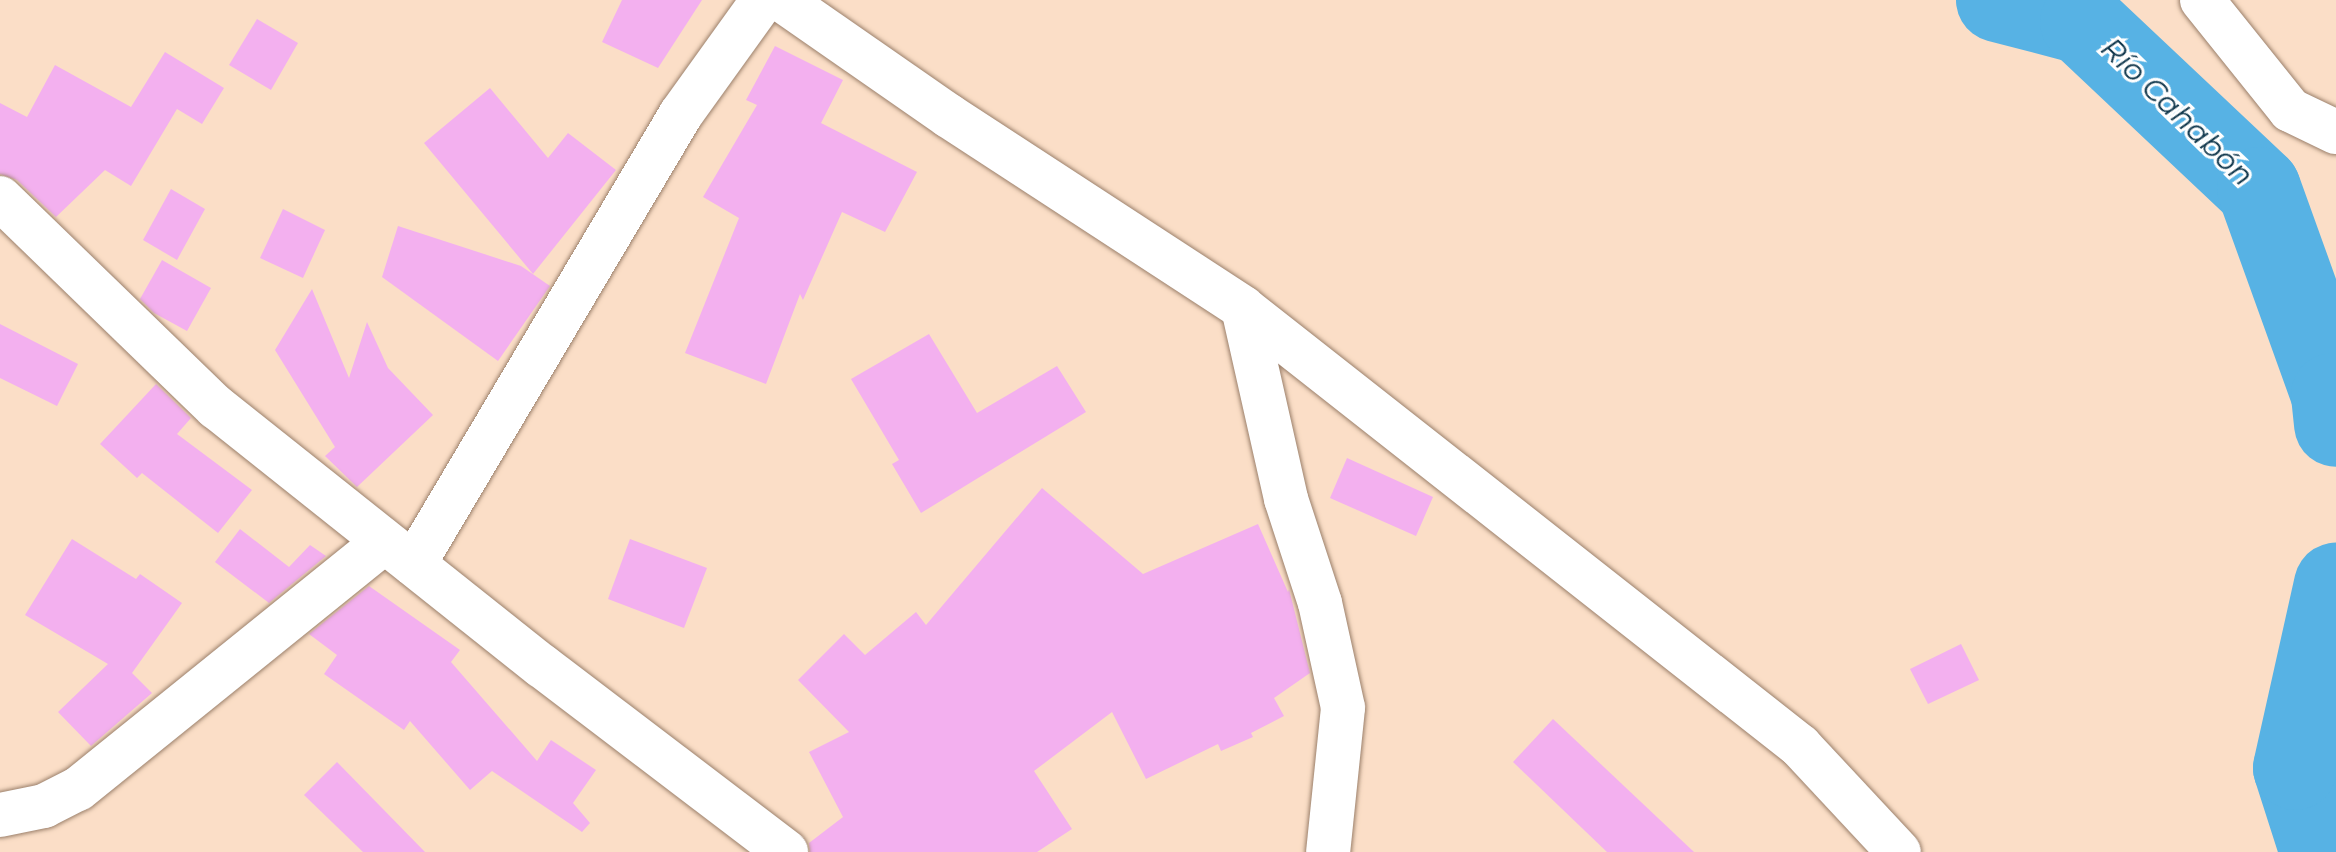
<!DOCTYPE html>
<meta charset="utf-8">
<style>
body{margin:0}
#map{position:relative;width:2336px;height:852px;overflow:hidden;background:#fbdec7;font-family:Montserrat,sans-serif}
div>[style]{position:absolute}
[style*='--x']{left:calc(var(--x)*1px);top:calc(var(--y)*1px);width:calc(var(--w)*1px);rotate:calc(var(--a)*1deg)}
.river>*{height:84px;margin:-42px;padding:0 42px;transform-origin:42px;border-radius:42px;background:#57b2e4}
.building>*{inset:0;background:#f3b0ef}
.roads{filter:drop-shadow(0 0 2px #9b806b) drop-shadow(0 0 2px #9b806b)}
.minor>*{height:44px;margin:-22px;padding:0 22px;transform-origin:22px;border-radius:22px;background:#fff}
span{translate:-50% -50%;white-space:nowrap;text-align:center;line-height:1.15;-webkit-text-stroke:6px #fff;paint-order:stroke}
.water-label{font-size:30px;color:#12394e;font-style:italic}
</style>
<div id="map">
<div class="river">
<i style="--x:1998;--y:0;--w:87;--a:14.7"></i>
<i style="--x:2082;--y:22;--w:243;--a:43.3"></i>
<i style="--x:2259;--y:189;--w:219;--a:70.2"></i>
<i style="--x:2333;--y:395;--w:30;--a:84"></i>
<i style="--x:2322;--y:852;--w:88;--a:-107.8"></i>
<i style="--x:2295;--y:768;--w:188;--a:-77.4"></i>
</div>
<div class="building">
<i style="clip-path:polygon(622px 0,702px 0,658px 68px,602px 42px)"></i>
<i style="clip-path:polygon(257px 19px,298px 43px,271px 90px,229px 65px)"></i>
<i style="clip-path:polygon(775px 46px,843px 80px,821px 123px,917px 172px,885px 232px,842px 212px,803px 300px,800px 294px,766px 384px,685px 353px,739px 218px,703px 197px,757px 105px,746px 100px)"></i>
<i style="clip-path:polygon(165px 52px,224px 88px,202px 124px,177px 109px,131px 186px,105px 170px,56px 217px,17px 180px,0 174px,0 103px,27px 117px,55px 65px,131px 107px)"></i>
<i style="clip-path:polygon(490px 88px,548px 158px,568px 133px,616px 170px,533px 274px,424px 143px)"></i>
<i style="clip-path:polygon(171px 189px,205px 209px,177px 260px,143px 240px)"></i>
<i style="clip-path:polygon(283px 209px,325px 230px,303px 278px,260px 258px)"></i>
<i style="clip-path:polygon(398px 226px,521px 266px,550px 286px,498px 361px,382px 277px)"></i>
<i style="clip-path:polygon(162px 260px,211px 288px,187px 331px,154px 313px,140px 299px)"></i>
<i style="clip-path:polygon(312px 289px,349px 378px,367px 322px,388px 368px,433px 415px,357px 487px,325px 456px,335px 447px,275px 350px)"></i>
<i style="clip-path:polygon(0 324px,78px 364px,57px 406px,0 378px)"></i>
<i style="clip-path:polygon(929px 334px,977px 413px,1057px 366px,1086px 412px,921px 513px,892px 464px,899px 460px,851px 379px)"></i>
<i style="clip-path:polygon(156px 384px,191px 418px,177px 434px,252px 490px,218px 533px,142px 473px,137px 478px,100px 444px)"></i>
<i style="clip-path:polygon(1347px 458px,1433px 497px,1416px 536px,1330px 498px)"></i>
<i style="clip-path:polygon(1042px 488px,1143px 574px,1258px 524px,1288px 592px,1289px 589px,1310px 673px,1274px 698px,1284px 716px,1251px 733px,1253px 737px,1221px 751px,1218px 744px,1146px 779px,1112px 712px,1034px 771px,1072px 829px,1037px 852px,810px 852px,809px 843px,843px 817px,809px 752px,849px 732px,798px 680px,844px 634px,865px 655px,916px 612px,926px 625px)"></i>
<i style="clip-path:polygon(240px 529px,289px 567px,310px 545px,326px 556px,269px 603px,215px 562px)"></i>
<i style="clip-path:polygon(72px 539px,136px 579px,140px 574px,182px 603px,132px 673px,152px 693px,91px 746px,58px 712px,108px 664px,25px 615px)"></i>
<i style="clip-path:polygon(630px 539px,707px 568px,684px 628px,608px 599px)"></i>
<i style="clip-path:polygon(369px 586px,460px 650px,451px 662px,537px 761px,551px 740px,596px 770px,573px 803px,590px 823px,582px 832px,492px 771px,470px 790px,410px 721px,404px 730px,324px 674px,337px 655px,309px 634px)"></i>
<i style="clip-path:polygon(1961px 644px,1979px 680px,1928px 704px,1910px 669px)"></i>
<i style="clip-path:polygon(1553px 719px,1694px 852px,1607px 852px,1513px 762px)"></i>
<i style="clip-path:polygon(337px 762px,425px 852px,363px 852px,304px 795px)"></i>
</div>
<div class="roads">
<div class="minor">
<i style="--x:782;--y:0;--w:203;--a:34.8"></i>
<i style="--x:949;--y:116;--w:351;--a:33.1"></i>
<i style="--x:1243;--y:308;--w:709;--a:38.18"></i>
<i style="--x:1800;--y:746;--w:145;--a:47"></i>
<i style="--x:2202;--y:0;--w:141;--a:51.3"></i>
<i style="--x:2290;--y:110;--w:51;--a:25.6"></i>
<i style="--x:0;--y:198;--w:301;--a:44.1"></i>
<i style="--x:216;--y:407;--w:416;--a:38.5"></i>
<i style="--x:542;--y:666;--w:307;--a:37.3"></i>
<i style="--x:1243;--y:308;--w:196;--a:77.3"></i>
<i style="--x:1286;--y:499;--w:109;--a:71.9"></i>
<i style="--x:1320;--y:603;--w:107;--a:77.6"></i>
<i style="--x:1343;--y:708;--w:145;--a:95.9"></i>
<i style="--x:414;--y:564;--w:523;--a:-59.32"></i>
<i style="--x:681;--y:114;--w:140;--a:-54.3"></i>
<i style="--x:0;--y:815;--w:45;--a:-11.6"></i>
<i style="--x:44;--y:806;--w:38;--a:-27"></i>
<i style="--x:78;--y:789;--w:393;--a:-38.9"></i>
</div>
</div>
<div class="water-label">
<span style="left:2177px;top:112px;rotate:44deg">Río Cahabón</span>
</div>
</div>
